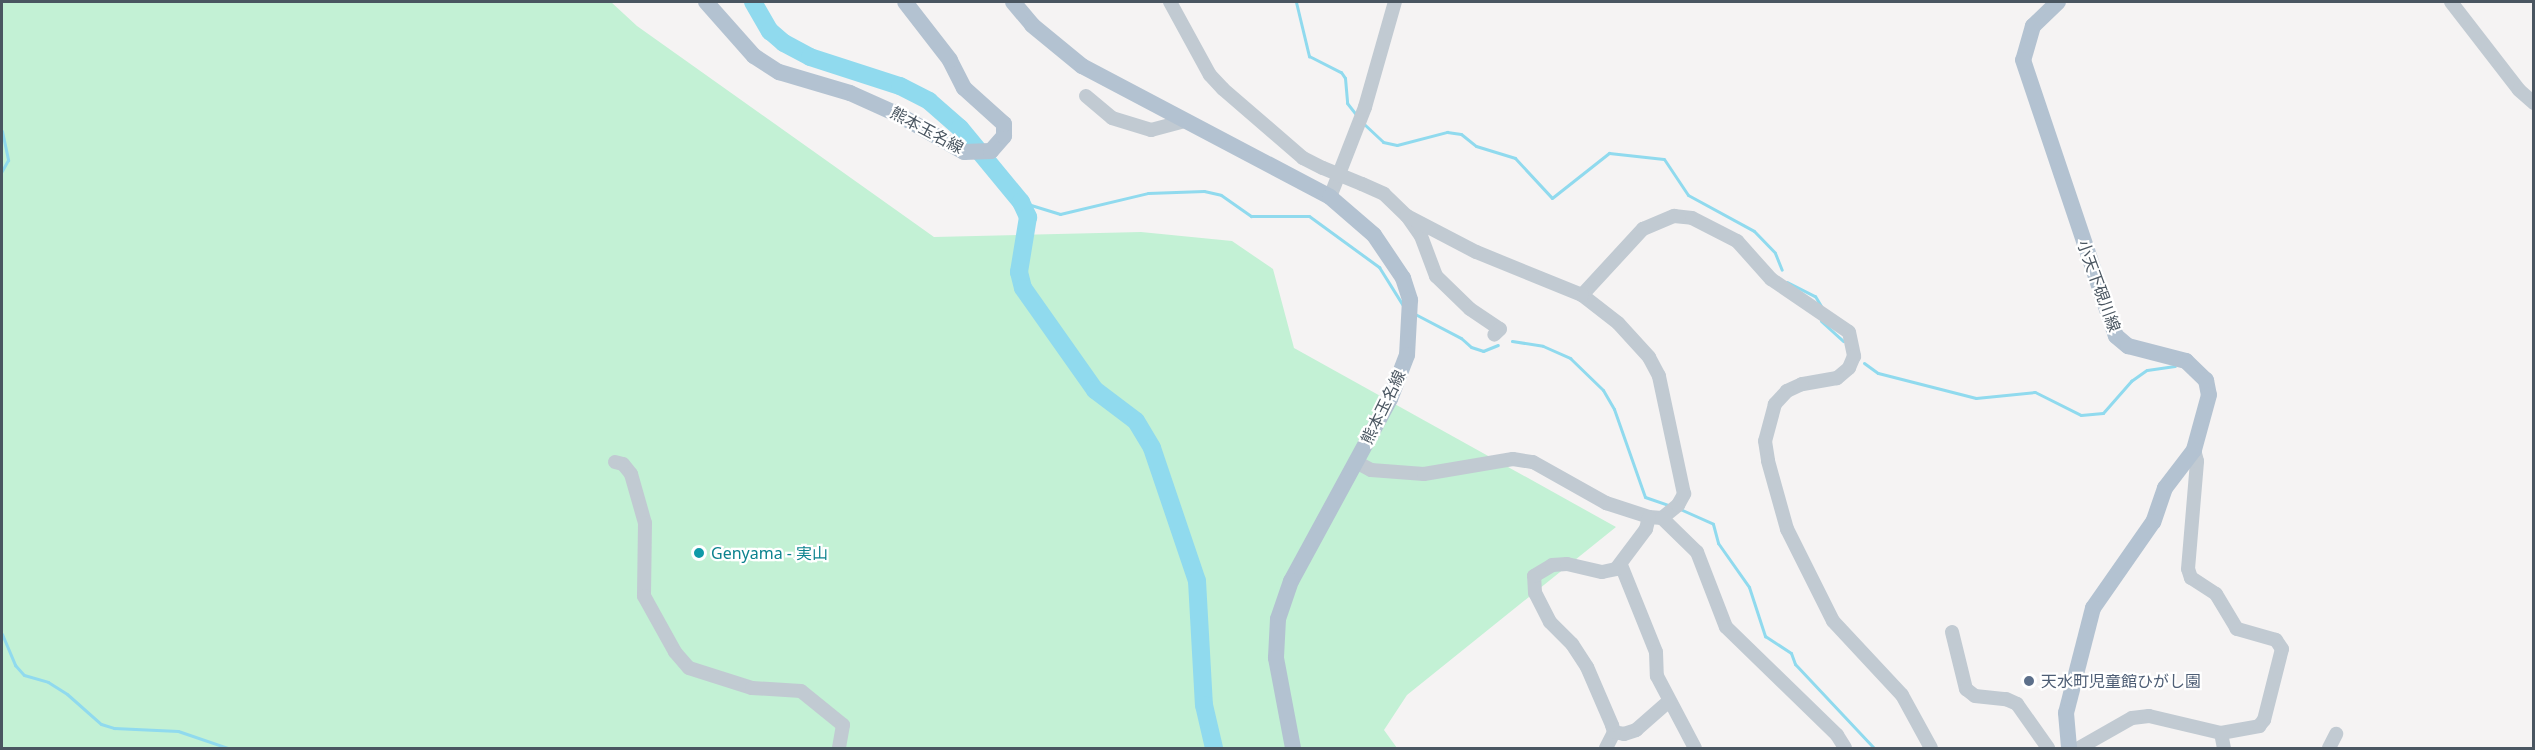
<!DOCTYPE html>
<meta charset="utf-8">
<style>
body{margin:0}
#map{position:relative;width:2535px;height:750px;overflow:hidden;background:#f5f3f3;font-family:"Noto Sans","Noto Sans JP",sans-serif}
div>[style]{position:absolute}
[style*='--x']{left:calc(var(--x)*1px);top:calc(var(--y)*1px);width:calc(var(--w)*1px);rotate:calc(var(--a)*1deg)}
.green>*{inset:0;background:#c3f1d5}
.stream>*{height:3px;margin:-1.5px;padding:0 1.5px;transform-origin:1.5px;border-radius:1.5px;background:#90daee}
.river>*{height:18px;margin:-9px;padding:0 9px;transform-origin:9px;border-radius:9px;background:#90daee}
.minor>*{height:14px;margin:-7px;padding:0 7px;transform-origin:7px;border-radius:7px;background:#c1cad2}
.major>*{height:16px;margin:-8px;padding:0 8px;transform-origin:8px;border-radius:8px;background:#b3c2d1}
.minor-bridge>*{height:14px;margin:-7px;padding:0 7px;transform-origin:7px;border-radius:7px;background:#c1cad2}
.dots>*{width:16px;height:16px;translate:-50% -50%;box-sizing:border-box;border:3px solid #fff;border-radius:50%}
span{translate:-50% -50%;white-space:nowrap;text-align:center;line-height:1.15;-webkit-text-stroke:4.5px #fff;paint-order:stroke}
.street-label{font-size:16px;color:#4a5661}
.culture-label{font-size:16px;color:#0d838f}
.left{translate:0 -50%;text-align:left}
.service-label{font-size:16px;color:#4e5e75}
.frame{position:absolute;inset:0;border:3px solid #4a5661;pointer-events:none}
</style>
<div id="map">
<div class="green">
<i style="clip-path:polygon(2px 2px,611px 2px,637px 26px,934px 237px,1141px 232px,1232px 241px,1273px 269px,1294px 348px,1616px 527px,1407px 695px,1384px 730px,1397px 748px,2px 748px)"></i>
</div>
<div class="stream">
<i style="--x:1296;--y:2;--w:56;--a:76.5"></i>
<i style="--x:1309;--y:56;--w:36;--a:27"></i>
<i style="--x:1341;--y:72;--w:7;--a:56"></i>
<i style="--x:1345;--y:78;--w:25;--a:85"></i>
<i style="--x:1347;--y:103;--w:18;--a:52"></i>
<i style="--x:1364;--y:124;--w:26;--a:43"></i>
<i style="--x:1383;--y:142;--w:14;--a:12"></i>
<i style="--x:1397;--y:145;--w:52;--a:-14.6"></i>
<i style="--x:1447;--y:132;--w:14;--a:8"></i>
<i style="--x:1461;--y:134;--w:19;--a:39"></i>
<i style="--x:1476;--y:146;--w:41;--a:17.1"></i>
<i style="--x:1515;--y:158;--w:54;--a:47.2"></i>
<i style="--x:1552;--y:198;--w:73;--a:-38.3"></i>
<i style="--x:1609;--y:153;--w:55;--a:6.2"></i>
<i style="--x:1664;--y:159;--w:43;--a:56.3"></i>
<i style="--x:1688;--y:195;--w:75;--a:28.6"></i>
<i style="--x:1754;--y:231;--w:30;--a:46"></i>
<i style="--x:1775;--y:253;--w:18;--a:68"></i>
<i style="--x:2;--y:131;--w:30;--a:78"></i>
<i style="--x:8;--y:160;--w:13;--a:119"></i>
<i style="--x:1021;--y:202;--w:41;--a:17.1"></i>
<i style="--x:1060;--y:214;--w:90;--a:-13.4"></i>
<i style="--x:1148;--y:193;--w:56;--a:-2"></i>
<i style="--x:1204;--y:191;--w:17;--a:13"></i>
<i style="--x:1221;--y:195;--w:37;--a:35"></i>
<i style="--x:1251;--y:216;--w:58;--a:0"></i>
<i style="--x:1309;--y:216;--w:87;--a:36.1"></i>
<i style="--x:1379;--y:267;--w:47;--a:58"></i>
<i style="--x:1787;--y:282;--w:31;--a:27"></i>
<i style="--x:1815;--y:296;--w:12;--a:59"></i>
<i style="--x:1415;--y:314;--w:52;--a:27.6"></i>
<i style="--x:1461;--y:338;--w:13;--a:42"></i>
<i style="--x:1471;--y:347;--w:13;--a:18"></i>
<i style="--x:1483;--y:351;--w:16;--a:-22"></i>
<i style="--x:1821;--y:321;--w:30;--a:42"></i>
<i style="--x:1512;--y:341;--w:31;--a:9"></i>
<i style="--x:1543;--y:346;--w:30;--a:24"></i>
<i style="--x:1570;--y:358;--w:46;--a:44.1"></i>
<i style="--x:1603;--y:390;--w:22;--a:60"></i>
<i style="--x:1614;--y:409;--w:93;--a:70.6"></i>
<i style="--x:1645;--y:497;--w:28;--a:19"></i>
<i style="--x:1864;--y:363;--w:17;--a:36"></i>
<i style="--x:1878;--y:373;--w:101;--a:14.3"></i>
<i style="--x:1976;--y:398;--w:59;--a:-5.8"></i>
<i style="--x:2035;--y:392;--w:51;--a:26.6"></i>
<i style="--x:2081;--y:415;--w:22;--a:-5"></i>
<i style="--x:2103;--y:413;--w:43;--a:-48.8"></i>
<i style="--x:2131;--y:381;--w:19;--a:-35"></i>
<i style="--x:2147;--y:370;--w:28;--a:-8"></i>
<i style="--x:1680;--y:509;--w:36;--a:24"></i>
<i style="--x:1713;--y:524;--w:20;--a:75"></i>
<i style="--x:1718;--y:543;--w:54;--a:54.8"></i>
<i style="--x:1749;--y:587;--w:52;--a:71.9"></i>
<i style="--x:1765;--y:636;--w:31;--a:33"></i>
<i style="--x:1791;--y:653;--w:12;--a:70"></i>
<i style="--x:1795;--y:664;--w:115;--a:46.8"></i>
<i style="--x:2;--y:634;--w:34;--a:67"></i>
<i style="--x:15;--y:665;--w:13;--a:48"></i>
<i style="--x:24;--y:675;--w:25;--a:16"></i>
<i style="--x:48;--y:682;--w:22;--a:32"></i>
<i style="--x:67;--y:694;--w:45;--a:41.4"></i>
<i style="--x:101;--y:724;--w:14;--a:17"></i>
<i style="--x:114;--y:728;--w:64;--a:2.7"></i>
<i style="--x:178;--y:731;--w:53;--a:18.8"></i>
</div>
<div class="river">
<i style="--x:753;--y:2;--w:34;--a:60"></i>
<i style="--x:770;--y:31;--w:18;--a:41"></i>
<i style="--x:784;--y:43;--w:30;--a:28"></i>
<i style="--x:810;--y:57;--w:95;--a:17.9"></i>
<i style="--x:900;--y:86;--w:33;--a:27"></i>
<i style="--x:929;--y:101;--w:41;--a:41.1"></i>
<i style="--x:960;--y:128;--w:96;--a:50.5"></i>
<i style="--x:1021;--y:202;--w:17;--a:65"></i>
<i style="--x:1028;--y:217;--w:56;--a:99.3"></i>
<i style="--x:1019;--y:272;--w:16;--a:76"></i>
<i style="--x:1023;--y:288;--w:125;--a:54.8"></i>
<i style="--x:1095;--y:390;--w:51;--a:37.1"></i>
<i style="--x:1136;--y:421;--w:31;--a:59"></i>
<i style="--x:1152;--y:448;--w:140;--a:71.3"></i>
<i style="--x:1197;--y:581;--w:124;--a:86.8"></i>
<i style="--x:1204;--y:705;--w:44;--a:76.9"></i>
</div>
<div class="minor">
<i style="--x:1170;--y:2;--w:83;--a:61.3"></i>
<i style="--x:1210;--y:75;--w:19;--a:47"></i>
<i style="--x:1223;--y:89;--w:106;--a:40.8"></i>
<i style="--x:1303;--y:158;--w:22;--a:27"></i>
<i style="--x:2451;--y:2;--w:111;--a:52.3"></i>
<i style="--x:2519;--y:90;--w:20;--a:41"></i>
<i style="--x:1086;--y:96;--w:34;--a:40"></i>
<i style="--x:1112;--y:118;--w:41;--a:17.1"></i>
<i style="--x:1151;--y:130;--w:34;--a:-15"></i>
<i style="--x:1362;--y:184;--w:24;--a:24"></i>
<i style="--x:1384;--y:194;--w:32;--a:44"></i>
<i style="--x:1407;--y:216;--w:24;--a:55"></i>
<i style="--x:1421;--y:236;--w:43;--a:69.4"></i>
<i style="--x:1436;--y:276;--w:47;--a:44.1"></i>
<i style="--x:1470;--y:309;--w:36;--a:34"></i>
<i style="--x:1500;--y:329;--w:8;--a:135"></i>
<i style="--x:1330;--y:197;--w:97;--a:-68.7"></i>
<i style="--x:1365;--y:107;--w:109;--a:-74.1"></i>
<i style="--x:1582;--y:295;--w:90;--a:-47.3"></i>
<i style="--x:1643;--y:229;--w:34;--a:-23"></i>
<i style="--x:1674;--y:216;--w:18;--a:6"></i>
<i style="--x:1692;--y:218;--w:51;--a:27.1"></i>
<i style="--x:1737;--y:241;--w:51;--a:48.2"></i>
<i style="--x:1771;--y:279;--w:94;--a:34.2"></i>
<i style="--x:1849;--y:332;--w:25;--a:78"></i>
<i style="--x:1854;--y:356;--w:13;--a:113"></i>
<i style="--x:1849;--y:368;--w:16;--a:140"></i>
<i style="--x:1837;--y:378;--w:36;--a:170"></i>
<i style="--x:1802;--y:384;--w:17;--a:155"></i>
<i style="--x:1787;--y:391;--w:18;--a:133"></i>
<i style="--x:1775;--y:404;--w:38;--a:105"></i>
<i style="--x:1765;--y:441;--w:20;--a:81"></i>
<i style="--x:1768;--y:461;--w:71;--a:74.4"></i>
<i style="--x:1787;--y:529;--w:103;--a:63.4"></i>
<i style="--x:1833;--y:621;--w:101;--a:47"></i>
<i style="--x:1902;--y:695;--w:60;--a:61.3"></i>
<i style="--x:615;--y:462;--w:8;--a:14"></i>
<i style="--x:623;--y:464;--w:13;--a:51"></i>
<i style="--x:631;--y:474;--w:51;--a:74.1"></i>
<i style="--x:645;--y:523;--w:73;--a:90.8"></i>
<i style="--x:644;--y:596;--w:64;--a:61"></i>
<i style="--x:675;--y:652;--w:21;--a:49"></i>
<i style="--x:689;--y:668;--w:66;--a:17.6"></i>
<i style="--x:752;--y:688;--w:49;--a:3.5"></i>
<i style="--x:801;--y:691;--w:54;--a:39"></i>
<i style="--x:843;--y:725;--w:23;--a:100"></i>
<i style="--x:1356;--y:462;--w:17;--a:28"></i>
<i style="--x:1371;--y:470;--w:53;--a:4.3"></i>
<i style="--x:1424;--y:474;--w:90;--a:-9.6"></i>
<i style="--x:1513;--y:459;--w:20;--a:9"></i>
<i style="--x:1533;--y:462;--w:84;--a:29.3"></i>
<i style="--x:1606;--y:503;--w:45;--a:18"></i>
<i style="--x:1649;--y:517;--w:13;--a:4"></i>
<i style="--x:1662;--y:518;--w:21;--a:-39"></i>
<i style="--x:1678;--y:505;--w:13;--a:-61"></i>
<i style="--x:1684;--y:494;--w:121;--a:-102"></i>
<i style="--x:1659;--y:376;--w:21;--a:-118"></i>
<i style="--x:1649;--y:357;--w:46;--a:-132.4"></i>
<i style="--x:1618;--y:323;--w:46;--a:-142.1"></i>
<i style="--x:1582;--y:295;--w:114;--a:-157.9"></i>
<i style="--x:1476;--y:252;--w:78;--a:-152.4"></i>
<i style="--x:1662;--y:518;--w:49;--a:44.2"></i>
<i style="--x:1697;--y:552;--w:80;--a:68.9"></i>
<i style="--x:1726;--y:627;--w:155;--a:44.2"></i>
<i style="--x:1837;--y:735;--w:15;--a:58"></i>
<i style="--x:1621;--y:565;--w:94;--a:68.1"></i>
<i style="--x:1656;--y:652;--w:24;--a:88"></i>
<i style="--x:1657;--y:676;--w:81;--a:62.2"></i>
<i style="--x:1952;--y:632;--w:59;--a:76.2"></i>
<i style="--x:1966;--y:689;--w:11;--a:38"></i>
<i style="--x:1975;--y:696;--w:31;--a:6"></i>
<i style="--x:2006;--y:699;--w:12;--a:24"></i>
<i style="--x:2017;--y:704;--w:54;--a:54.8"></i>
<i style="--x:1614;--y:732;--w:10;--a:11"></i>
<i style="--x:1624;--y:734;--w:13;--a:-18"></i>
<i style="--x:1636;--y:730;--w:44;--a:-41.3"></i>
<i style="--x:2221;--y:733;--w:15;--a:79"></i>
<i style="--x:1606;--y:748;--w:18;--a:-63"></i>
<i style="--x:1614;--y:732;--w:7;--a:-106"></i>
<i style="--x:1612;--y:725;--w:63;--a:-113.3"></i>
<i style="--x:1587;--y:667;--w:27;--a:-123"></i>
<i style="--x:1572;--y:644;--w:31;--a:-135"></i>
<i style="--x:1550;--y:622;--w:33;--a:-117"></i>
<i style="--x:1535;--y:593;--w:17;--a:-93"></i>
<i style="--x:1534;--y:576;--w:21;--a:-31"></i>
<i style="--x:1552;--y:565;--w:15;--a:-4"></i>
<i style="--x:1567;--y:564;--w:36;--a:13"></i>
<i style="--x:1602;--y:572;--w:14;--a:-12"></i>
<i style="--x:1616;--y:569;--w:50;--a:-53.1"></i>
<i style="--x:1646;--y:529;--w:12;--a:-76"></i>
<i style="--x:2079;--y:748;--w:61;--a:-29.5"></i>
<i style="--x:2132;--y:718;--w:17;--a:-7"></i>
<i style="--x:2149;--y:716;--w:74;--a:13.3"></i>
<i style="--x:2221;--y:733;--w:39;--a:-10"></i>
<i style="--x:2259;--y:726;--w:8;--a:-50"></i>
<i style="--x:2264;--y:720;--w:73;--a:-75.8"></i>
<i style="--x:2282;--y:649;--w:11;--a:-124"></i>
<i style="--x:2276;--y:640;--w:41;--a:-164.2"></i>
<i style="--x:2237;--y:629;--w:41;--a:-121"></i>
<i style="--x:2216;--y:594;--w:30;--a:-147"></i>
<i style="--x:2191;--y:578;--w:9;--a:-108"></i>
<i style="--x:2188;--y:569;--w:108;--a:-85.2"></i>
<i style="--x:2197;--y:461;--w:11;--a:-105"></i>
<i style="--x:2329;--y:748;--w:16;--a:-63"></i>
</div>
<div class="major">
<i style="--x:706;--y:2;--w:72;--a:48.4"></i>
<i style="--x:754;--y:56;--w:30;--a:33"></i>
<i style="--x:779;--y:72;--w:74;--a:16.5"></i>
<i style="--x:850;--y:93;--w:54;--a:24.2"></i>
<i style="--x:899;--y:115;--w:75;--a:29.6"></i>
<i style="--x:964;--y:152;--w:27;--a:-2"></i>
<i style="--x:991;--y:151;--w:20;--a:-49"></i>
<i style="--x:1004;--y:136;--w:12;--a:-90"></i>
<i style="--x:1004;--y:124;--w:54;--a:-138"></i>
<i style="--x:964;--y:88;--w:31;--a:-117"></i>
<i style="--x:950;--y:60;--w:73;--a:-127.8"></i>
<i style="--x:1013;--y:2;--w:30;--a:50"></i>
<i style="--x:1032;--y:25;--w:65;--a:39.4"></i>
<i style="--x:1082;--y:66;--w:280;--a:27.8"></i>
<i style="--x:1330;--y:197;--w:58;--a:40.8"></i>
<i style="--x:1374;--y:235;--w:52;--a:56"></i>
<i style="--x:1403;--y:278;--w:23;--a:72"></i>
<i style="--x:1410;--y:300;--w:55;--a:93.1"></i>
<i style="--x:1407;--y:355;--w:47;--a:111.1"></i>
<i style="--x:1390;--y:399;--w:207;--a:118.5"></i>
<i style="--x:1291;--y:581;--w:40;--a:108.9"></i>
<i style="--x:1278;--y:619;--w:39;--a:93"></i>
<i style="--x:1276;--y:658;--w:92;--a:79.3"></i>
<i style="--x:2058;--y:2;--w:35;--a:136"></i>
<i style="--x:2033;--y:26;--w:35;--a:106"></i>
<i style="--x:2023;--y:60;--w:291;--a:71.4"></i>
<i style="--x:2116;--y:336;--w:16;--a:40"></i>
<i style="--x:2128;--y:346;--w:60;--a:14.5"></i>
<i style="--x:2186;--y:361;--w:28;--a:44"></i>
<i style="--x:2206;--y:380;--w:15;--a:79"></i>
<i style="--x:2209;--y:395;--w:57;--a:105.3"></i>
<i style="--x:2194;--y:450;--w:48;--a:127.3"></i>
<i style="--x:2165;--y:488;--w:36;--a:109"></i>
<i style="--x:2153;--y:522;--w:105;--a:124.9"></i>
<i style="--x:2093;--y:608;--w:108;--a:104.4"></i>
<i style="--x:2066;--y:713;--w:35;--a:85"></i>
</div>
<div class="minor-bridge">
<i style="--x:1323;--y:168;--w:42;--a:22.3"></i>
</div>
<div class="dots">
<i style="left:699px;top:553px;background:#0f9aa8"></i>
<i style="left:2029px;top:681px;background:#5c6f8a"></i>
</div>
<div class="street-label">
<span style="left:927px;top:130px;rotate:28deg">熊本玉名線</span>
<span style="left:2099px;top:286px;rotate:70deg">小天下硯川線</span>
<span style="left:1383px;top:407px;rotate:-64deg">熊本玉名線</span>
</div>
<div class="culture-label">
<span class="left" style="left:711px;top:553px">Genyama - 実山</span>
</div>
<div class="service-label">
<span class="left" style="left:2041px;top:681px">天水町児童館ひがし園</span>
</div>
<div class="frame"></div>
</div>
